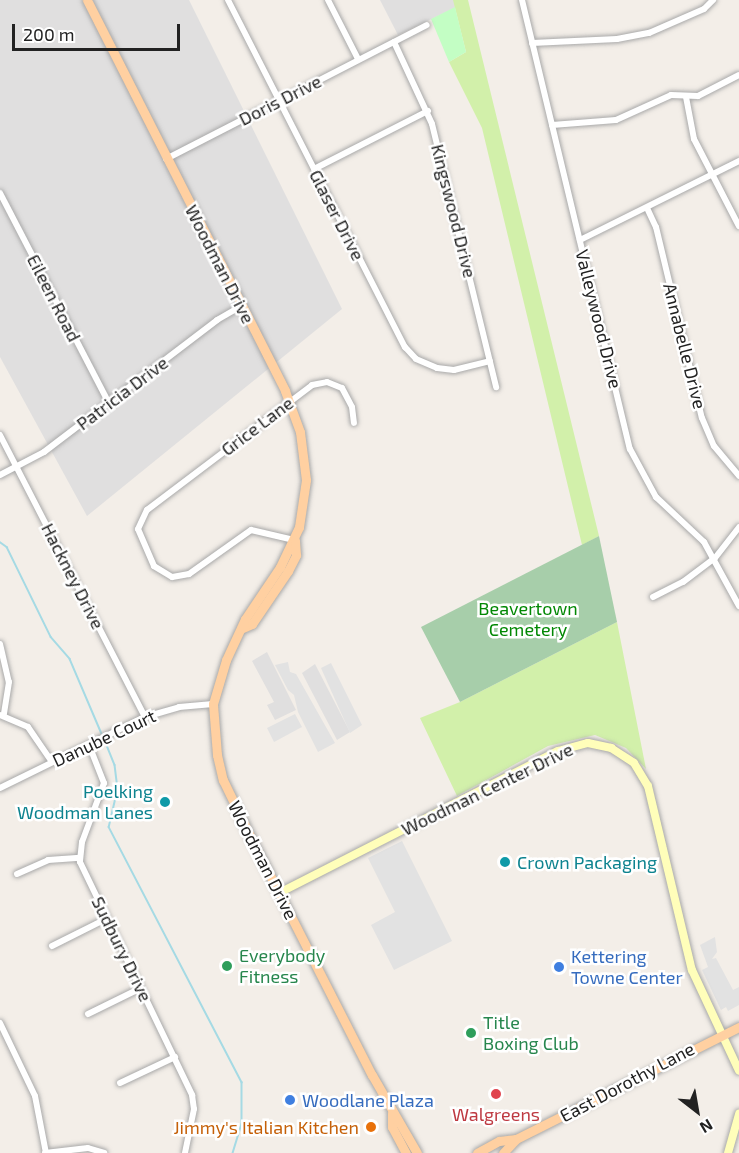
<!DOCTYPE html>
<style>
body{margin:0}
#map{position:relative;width:739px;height:1153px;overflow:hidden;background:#f3eee8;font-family:"Exo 2",sans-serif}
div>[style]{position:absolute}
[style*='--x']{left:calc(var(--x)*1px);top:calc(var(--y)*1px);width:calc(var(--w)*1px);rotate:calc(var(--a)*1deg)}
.residential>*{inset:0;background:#e0dfdf}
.grass>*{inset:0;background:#d2f0aa}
.cemetery>*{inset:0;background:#a7ceaa}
.park>*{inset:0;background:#c3fec4}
.parking>*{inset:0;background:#e2e2e2}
.stream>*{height:1.5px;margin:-0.75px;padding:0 0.75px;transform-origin:0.75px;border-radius:0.75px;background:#a5dae4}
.roads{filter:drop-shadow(0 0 2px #a9a9a9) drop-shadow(0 0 2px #a9a9a9)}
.street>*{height:6px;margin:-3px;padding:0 3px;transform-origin:3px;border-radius:3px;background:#fff}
.secondary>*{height:8px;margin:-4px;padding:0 4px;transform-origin:4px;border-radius:4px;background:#fffeba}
.primary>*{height:9px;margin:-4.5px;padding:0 4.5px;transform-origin:4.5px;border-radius:4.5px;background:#ffd0a1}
.dots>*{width:16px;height:16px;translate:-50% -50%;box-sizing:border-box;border:3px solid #fff;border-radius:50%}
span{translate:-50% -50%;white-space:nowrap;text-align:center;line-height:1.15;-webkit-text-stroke:5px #fff;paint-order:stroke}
.street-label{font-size:18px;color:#222}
.park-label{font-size:18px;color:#028804}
.culture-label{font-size:18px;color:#0d838f}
.right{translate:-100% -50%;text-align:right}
.left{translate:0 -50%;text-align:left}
.leisure-label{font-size:18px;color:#27864d}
.shop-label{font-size:18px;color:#366cbe}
.health-label{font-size:18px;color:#be3a42}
.food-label{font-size:18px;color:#c56008}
.north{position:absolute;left:667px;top:1081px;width:60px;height:60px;-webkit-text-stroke:4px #fff;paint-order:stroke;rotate:149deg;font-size:16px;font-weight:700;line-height:24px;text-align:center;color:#222}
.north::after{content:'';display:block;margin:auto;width:21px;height:27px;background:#222;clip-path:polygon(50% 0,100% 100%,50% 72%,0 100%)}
.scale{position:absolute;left:12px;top:24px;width:168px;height:27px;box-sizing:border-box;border:3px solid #222;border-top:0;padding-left:8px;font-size:18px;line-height:21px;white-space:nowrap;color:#222;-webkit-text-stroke:4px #fff;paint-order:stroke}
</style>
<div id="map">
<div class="residential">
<i style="clip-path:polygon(0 0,189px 0,342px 309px,87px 516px,0 357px)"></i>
<i style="clip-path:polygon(380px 0,457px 0,459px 6px,398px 35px)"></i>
<i style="clip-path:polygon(267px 652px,296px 710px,275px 720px,267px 705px,274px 702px,252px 661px)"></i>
<i style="clip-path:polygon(315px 664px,350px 732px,337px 740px,302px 673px)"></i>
</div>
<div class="grass">
<i style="clip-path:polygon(453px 0,468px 0,599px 536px,582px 545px,482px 128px,449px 62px,466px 52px)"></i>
<i style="clip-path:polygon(617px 622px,646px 769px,626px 748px,595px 735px,548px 746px,457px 796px,420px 718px,460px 702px)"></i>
</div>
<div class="cemetery">
<i style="clip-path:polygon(599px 536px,617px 622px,460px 702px,421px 627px)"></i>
</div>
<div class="park">
<i style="clip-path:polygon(455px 7px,466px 52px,449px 62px,431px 19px)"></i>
</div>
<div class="parking">
<i style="clip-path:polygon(288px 662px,290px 672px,296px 674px,335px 743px,318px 752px,298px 712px,294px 695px,288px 690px,275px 665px)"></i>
<i style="clip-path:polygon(331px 663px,362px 725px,350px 733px,321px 668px)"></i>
<i style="clip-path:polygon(295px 714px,302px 727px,274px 742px,267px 728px)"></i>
<i style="clip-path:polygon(402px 841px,452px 941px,394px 970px,371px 925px,395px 912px,368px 858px)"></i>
<i style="clip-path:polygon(715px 937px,717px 952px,712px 959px,716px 958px,733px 990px,739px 987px,739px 1005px,728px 1011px,726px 1007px,721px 1010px,702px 970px,708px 967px,700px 945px)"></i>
</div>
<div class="stream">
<i style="--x:0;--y:542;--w:9;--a:36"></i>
<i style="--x:7;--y:547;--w:100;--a:63.9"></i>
<i style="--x:51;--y:637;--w:29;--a:49"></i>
<i style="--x:70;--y:659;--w:82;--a:66.9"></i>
<i style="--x:104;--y:738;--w:29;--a:68"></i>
<i style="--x:115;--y:765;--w:24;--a:83"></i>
<i style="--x:118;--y:789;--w:39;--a:103"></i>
<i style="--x:109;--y:827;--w:288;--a:62.5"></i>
<i style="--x:242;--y:1082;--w:42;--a:90"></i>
<i style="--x:242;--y:1124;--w:30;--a:107"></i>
</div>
<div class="roads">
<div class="street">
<i style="--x:228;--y:0;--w:390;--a:63"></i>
<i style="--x:405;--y:347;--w:16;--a:47"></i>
<i style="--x:416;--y:359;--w:23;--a:23"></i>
<i style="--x:437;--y:368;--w:17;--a:7"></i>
<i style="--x:454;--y:370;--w:37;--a:-14"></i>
<i style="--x:328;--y:0;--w:66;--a:63"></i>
<i style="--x:522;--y:0;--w:462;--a:76.5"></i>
<i style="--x:630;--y:449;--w:55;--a:61.6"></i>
<i style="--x:656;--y:497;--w:66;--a:43.2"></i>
<i style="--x:704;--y:542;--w:73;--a:61.3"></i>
<i style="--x:394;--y:42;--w:90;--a:65.1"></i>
<i style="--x:432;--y:124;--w:271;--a:76.3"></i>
<i style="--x:532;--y:43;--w:85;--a:-2.7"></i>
<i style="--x:617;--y:39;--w:33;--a:-11"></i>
<i style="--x:649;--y:33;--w:60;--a:-23.6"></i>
<i style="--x:704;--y:9;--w:13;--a:-45"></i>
<i style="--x:686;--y:97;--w:43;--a:79.2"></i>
<i style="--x:694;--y:139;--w:98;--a:62.7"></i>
<i style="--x:552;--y:125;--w:64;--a:-4.5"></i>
<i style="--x:616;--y:120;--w:60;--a:-24.4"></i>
<i style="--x:671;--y:95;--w:27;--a:2"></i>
<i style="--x:698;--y:96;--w:46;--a:-27.1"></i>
<i style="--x:166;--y:159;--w:293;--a:-27.2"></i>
<i style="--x:314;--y:169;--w:128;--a:-27"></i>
<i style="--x:0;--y:193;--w:237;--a:62.6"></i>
<i style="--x:647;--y:208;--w:21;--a:65"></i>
<i style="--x:656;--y:227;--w:196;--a:76.5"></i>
<i style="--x:702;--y:418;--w:30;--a:67"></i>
<i style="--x:714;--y:446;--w:39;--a:50"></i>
<i style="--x:580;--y:240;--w:178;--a:-26.4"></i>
<i style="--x:0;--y:435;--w:317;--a:62.8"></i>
<i style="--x:0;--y:475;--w:50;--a:-27.6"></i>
<i style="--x:44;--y:452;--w:218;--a:-37.3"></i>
<i style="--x:217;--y:320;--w:28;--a:-30"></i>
<i style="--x:294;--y:540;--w:44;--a:-166.9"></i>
<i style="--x:251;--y:530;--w:76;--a:144.6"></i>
<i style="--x:189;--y:574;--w:17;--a:170"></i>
<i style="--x:172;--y:577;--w:21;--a:-149"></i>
<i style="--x:154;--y:566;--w:40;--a:-113.4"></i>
<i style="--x:138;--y:529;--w:21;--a:-65"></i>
<i style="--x:147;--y:510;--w:207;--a:-37.1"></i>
<i style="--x:312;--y:385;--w:15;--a:-11"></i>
<i style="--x:327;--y:382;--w:16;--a:22"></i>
<i style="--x:342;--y:388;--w:21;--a:62"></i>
<i style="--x:352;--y:407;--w:16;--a:83"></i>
<i style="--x:653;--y:597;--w:34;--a:-27"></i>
<i style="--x:683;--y:582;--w:40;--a:-37"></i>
<i style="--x:715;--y:558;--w:39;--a:-52"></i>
<i style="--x:0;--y:644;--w:39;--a:77"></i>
<i style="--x:9;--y:682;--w:33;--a:99"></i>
<i style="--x:0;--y:715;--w:30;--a:23"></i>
<i style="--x:28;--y:727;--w:42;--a:55.6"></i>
<i style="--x:89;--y:745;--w:41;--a:68.5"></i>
<i style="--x:104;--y:783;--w:63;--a:110.4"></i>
<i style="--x:82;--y:842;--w:20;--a:96"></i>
<i style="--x:80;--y:862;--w:259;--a:64.3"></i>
<i style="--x:192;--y:1095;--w:14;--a:82"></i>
<i style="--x:194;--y:1109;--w:45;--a:101.6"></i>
<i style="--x:0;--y:788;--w:161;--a:-26.1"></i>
<i style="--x:145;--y:717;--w:35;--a:-16"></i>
<i style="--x:179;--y:707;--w:34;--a:-5"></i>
<i style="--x:17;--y:874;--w:34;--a:-24"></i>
<i style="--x:48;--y:860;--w:32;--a:-4"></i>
<i style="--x:52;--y:946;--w:60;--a:-26.6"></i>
<i style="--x:88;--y:1014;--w:59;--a:-26.1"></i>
<i style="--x:0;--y:1023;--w:81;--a:64.4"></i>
<i style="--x:35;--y:1096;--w:58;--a:79.1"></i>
<i style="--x:120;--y:1083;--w:61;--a:-25.3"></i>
<i style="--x:45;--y:1153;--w:43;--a:-6.6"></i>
<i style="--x:88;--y:1148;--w:17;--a:17"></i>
</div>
<div class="secondary">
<i style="--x:279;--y:893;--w:313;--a:-27"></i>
<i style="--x:558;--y:751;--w:31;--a:-15"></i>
<i style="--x:588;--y:743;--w:24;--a:12"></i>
<i style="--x:611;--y:748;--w:27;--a:33"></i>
<i style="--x:634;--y:763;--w:27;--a:59"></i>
<i style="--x:648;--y:786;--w:189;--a:76.6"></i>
<i style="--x:692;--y:970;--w:111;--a:65"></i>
<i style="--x:728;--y:1153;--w:41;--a:-74.2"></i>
</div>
<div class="primary">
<i style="--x:87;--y:0;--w:438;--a:63.1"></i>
<i style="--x:285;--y:391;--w:44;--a:69.9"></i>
<i style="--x:300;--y:432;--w:48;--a:82.9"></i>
<i style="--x:306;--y:480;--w:48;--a:98.5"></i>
<i style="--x:299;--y:527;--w:44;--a:115.4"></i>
<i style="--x:280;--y:567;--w:63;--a:123.9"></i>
<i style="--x:245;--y:619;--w:45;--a:114.9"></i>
<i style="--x:226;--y:660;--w:46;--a:106.5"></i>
<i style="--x:213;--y:704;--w:51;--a:85.5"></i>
<i style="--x:217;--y:755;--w:26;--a:77"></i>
<i style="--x:223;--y:780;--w:64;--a:64.2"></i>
<i style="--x:251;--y:838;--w:266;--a:63"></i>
<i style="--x:372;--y:1075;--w:90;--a:60"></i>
<i style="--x:243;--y:628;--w:10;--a:-24"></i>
<i style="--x:252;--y:624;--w:64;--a:-55.8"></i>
<i style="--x:288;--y:571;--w:18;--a:-63"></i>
<i style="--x:296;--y:555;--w:15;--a:-94"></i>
<i style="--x:392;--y:1113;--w:14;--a:90"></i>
<i style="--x:392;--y:1127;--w:30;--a:62"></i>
<i style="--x:477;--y:1153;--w:25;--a:-29"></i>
<i style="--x:499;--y:1141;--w:17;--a:-7"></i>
<i style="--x:516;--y:1139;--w:250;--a:-26.7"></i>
<i style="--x:503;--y:1153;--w:19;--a:-47"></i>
</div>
</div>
<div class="dots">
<i style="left:165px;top:802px;background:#0f9aa8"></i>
<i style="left:505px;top:862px;background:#0f9aa8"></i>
<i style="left:227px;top:966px;background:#2e9e5b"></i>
<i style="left:559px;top:967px;background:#3f7fe0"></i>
<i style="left:471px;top:1033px;background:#2e9e5b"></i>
<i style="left:496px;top:1094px;background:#e0444e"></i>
<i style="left:290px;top:1100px;background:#3f7fe0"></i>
<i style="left:371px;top:1127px;background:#e8710a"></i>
</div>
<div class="street-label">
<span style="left:280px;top:100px;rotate:-27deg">Doris Drive</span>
<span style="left:454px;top:211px;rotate:76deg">Kingswood Drive</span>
<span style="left:337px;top:215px;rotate:63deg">Glaser Drive</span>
<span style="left:220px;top:264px;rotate:63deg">Woodman Drive</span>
<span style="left:54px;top:298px;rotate:63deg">Eileen Road</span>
<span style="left:599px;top:319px;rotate:76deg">Valleywood Drive</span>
<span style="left:685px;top:346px;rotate:76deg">Annabelle Drive</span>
<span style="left:122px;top:393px;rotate:-37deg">Patricia Drive</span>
<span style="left:257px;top:426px;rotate:-37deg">Grice Lane</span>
<span style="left:73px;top:576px;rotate:63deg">Hackney Drive</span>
<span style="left:104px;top:738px;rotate:-25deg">Danube Court</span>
<span style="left:487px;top:789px;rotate:-26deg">Woodman Center Drive</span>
<span style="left:263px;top:860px;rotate:63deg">Woodman Drive</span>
<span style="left:122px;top:949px;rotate:64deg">Sudbury Drive</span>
<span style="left:627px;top:1082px;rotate:-28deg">East Dorothy Lane</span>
</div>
<div class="park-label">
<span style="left:528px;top:619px">Beavertown<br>Cemetery</span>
</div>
<div class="culture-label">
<span class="right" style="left:153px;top:802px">Poelking<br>Woodman Lanes</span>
<span class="left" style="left:517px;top:862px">Crown Packaging</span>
</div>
<div class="leisure-label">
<span class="left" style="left:239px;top:966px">Everybody<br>Fitness</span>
<span class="left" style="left:483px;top:1033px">Title<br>Boxing Club</span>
</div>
<div class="shop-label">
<span class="left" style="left:571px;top:967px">Kettering<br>Towne Center</span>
<span class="left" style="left:302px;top:1100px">Woodlane Plaza</span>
</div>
<div class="health-label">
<span style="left:496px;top:1114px">Walgreens</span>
</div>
<div class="food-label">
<span class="right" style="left:359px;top:1127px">Jimmy's Italian Kitchen</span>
</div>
<div class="north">N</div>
<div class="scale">200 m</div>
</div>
